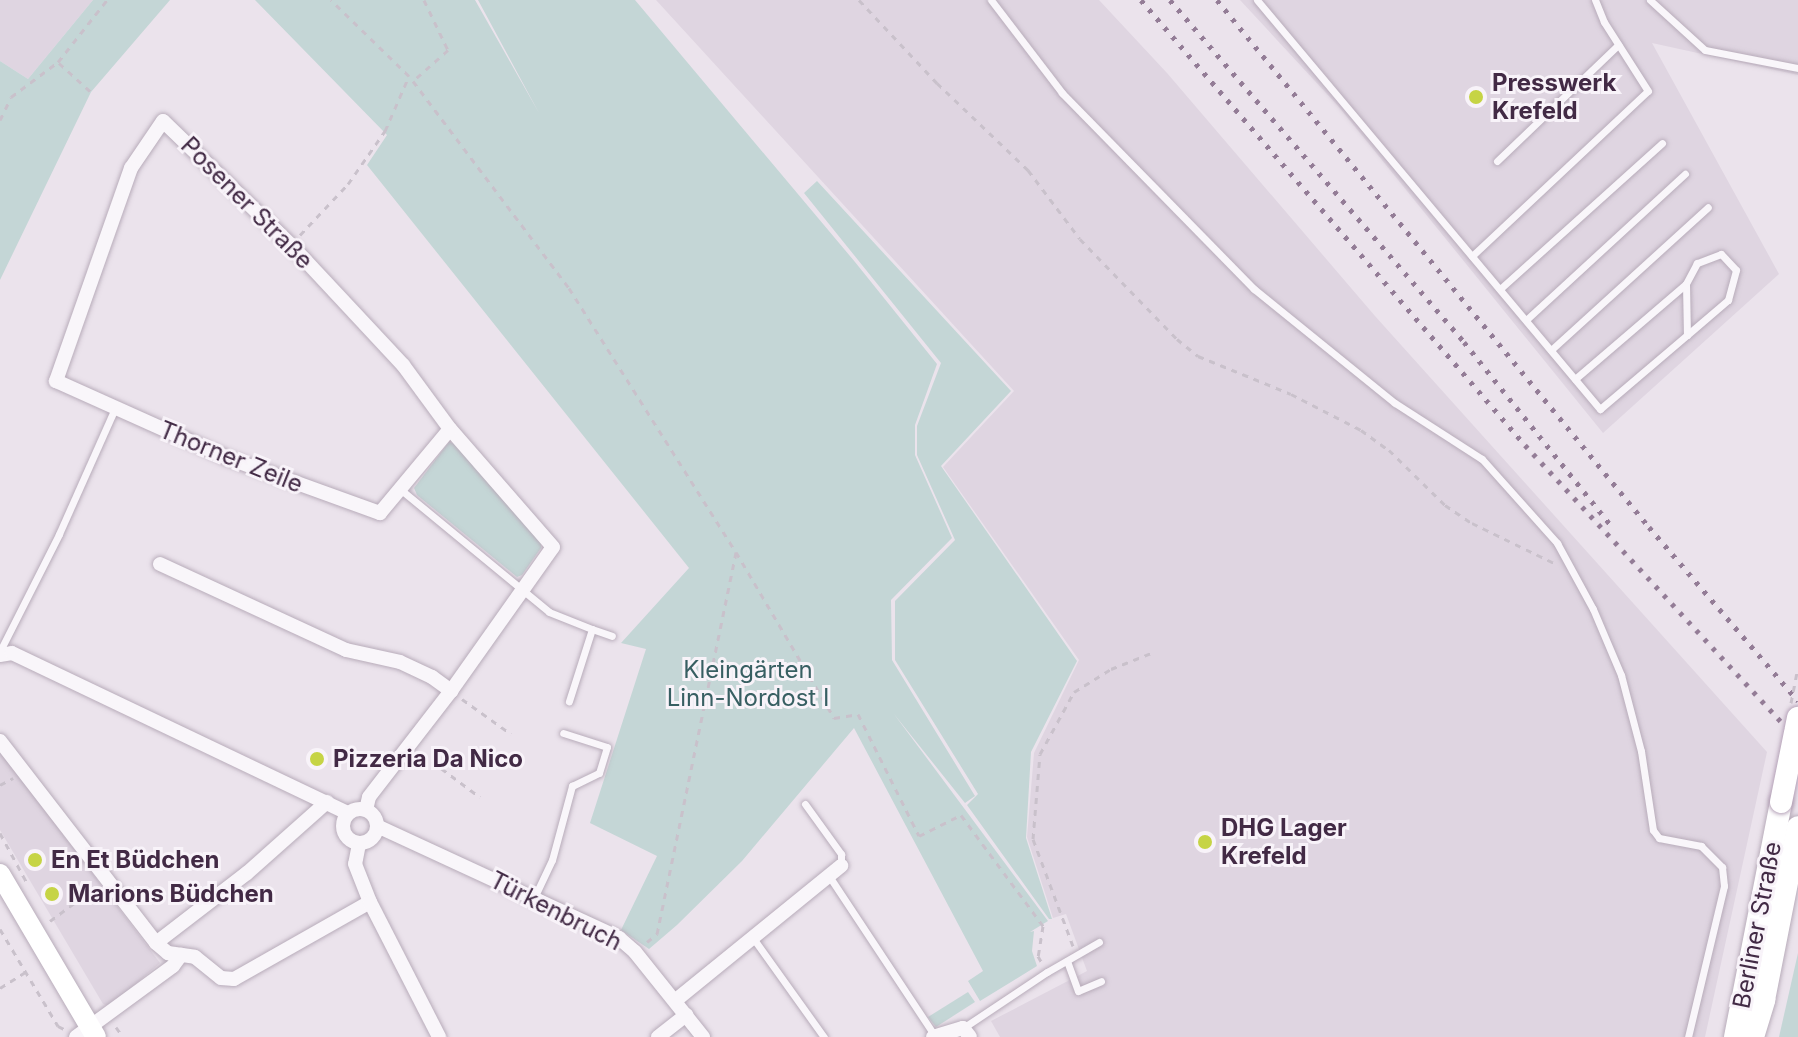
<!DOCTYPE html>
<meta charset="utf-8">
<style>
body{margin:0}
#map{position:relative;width:1798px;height:1037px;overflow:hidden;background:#ebe3ec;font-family:Inter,sans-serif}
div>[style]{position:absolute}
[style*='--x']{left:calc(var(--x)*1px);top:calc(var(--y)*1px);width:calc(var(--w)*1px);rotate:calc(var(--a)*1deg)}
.built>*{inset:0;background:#dfd5e1}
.green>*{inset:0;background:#c4d6d6}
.path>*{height:3px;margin-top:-1.5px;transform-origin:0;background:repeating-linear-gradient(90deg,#c9c1cb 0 6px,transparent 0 12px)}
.roads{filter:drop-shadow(0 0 2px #b8acba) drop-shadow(0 0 2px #b8acba)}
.lane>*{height:7px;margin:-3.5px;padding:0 3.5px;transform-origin:3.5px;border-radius:3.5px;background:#f9f6fa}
.street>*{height:14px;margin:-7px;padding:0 7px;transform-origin:7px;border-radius:7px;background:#f9f6fa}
.street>.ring{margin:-7px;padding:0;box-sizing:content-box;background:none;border:14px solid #f9f6fa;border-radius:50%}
.secondary>*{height:20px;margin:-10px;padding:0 10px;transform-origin:10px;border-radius:10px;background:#fff}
.primary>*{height:22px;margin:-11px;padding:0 11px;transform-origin:11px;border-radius:11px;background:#fff}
.rail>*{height:5px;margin-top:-2.5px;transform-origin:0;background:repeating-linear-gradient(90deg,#937c96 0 4px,transparent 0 12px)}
.path-bridge>*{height:3px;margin-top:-1.5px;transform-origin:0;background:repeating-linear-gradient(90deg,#c9c1cb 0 6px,transparent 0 12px)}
.bridges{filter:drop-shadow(0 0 2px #b5a2b8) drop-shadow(0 0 2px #b5a2b8)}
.primary-bridge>*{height:22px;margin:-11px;padding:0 11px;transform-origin:11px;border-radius:11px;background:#fff}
.dots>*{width:22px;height:22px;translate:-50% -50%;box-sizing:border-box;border:4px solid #f8f3f9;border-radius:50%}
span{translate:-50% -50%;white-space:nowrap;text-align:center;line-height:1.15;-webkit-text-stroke:6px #f8f3f9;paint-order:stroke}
.poi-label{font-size:24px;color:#422a45;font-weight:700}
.left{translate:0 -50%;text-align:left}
.street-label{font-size:24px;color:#422a45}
.park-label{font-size:24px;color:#375f62}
</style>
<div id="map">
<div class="built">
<i style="clip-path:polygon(0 0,93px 0,28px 79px,0 61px)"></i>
<i style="clip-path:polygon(656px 0,1099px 0,1167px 73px,1375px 316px,1767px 752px,1705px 1037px,1000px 1037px,991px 1021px,1087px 971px,1066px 914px,1053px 918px,1027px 837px,1034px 753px,1079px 660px,943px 467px,1014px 391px)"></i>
<i style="clip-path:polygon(1240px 0,1798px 0,1798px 75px,1652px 43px,1779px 274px,1603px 433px,1339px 107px)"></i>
<i style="clip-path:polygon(0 751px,160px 963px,110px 1006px,103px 1004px,0 830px)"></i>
</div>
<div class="green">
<i style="clip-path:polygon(93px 0,170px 0,91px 92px,0 280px,0 61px,28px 79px)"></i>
<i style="clip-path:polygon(255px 0,475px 0,539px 113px,478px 0,635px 0,855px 262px,937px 364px,915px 425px,915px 455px,952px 538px,891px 600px,892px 660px,975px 796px,965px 803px,894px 714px,1048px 921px,1030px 932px,1034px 931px,1032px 951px,1037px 966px,980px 1001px,968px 981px,983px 971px,854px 728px,742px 861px,677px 925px,649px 949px,621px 930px,657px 856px,590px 823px,646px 649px,621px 643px,689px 568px,367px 165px,387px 135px)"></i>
<i style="clip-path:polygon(817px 181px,1011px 391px,941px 466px,1077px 661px,1031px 752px,1026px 838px,1052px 919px,1049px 919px,967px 805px,978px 794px,895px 660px,895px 601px,955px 540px,917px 455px,917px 426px,941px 363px,804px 193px)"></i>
<i style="clip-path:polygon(449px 442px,455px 444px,541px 542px,541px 548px,522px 575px,517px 577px,417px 495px,414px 488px)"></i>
<i style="clip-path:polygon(1798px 953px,1798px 1037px,1779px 1037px)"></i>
<i style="clip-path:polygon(968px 992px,975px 1002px,936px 1027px,928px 1017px)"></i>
</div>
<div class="path">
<i style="--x:424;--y:0;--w:55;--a:64.4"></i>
<i style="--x:448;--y:50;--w:47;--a:138.5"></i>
<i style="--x:413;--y:81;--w:259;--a:53"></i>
<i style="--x:569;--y:288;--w:312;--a:57.7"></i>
<i style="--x:859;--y:0;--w:114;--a:46.8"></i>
<i style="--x:937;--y:83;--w:126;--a:43.7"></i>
<i style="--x:1028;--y:170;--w:86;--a:53"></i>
<i style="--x:1080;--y:239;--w:139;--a:45.9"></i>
<i style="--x:1177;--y:339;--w:27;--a:39"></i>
<i style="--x:1198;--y:356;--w:100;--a:22.2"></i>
<i style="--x:1291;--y:394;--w:79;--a:27.2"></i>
<i style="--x:1361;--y:430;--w:34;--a:36"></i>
<i style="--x:1389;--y:450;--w:78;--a:44.5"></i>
<i style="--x:1445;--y:505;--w:32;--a:34"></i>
<i style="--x:1472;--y:523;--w:93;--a:26"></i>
<i style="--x:59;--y:63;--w:43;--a:42.2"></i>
<i style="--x:0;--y:120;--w:25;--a:-64"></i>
<i style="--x:11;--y:97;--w:59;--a:-36.7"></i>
<i style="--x:58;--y:62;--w:79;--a:-51.7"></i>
<i style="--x:300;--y:235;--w:70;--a:-46.7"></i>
<i style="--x:348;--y:184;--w:65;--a:-55.1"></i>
<i style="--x:385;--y:131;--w:60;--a:-66.4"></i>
<i style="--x:409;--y:76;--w:109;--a:-135.7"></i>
<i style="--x:462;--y:699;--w:60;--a:35.5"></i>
<i style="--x:422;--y:754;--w:72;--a:36.6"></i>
<i style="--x:0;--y:785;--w:15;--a:-28"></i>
<i style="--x:0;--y:833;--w:55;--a:61.6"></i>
<i style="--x:50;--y:921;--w:57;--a:-36.5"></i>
<i style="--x:0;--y:929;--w:113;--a:59.1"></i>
<i style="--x:58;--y:1026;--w:7;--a:27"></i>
<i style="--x:647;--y:942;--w:13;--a:-39"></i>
<i style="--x:657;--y:934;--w:390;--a:-78.3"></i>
<i style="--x:736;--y:552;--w:193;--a:59.4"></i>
<i style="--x:834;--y:718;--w:24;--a:-9"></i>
<i style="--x:858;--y:714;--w:136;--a:63.4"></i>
<i style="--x:919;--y:836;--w:47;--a:-26.6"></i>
<i style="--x:961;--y:815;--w:138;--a:53.5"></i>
<i style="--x:1043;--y:926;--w:30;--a:99"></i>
<i style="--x:1038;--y:956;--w:8;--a:60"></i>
<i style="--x:1073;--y:946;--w:114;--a:-110.5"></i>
<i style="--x:1033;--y:839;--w:85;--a:-85.3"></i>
<i style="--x:1040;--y:754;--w:71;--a:-61.3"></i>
<i style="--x:1074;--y:692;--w:44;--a:-31.9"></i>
<i style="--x:1111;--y:669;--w:43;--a:-21.8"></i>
<i style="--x:0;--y:988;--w:31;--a:-32"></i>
<i style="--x:116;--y:1027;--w:12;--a:55"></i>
</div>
<div class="roads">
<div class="lane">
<i style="--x:991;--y:0;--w:117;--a:52.6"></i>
<i style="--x:1062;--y:93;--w:274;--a:45.6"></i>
<i style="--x:1254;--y:289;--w:181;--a:39"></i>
<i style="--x:1395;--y:403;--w:103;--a:32.8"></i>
<i style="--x:1482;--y:459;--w:113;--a:48.2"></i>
<i style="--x:1557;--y:543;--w:75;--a:61.4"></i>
<i style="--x:1593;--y:609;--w:72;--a:67"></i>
<i style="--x:1621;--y:675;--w:79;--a:75.3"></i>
<i style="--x:1641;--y:751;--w:80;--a:81.4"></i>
<i style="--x:1653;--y:830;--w:10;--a:53"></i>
<i style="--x:1659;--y:838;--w:43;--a:10.8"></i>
<i style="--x:1701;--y:846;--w:30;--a:45"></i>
<i style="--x:1722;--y:867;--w:19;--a:84"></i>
<i style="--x:1724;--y:886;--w:155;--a:103.4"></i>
<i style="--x:1257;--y:0;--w:534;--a:50.02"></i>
<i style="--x:1600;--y:409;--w:114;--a:-40.4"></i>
<i style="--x:1687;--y:335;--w:54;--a:-40.5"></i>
<i style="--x:1728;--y:300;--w:31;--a:-75"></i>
<i style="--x:1736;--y:270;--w:22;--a:-133"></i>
<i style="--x:1721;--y:254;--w:26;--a:159"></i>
<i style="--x:1697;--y:263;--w:24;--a:118"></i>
<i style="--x:1686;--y:284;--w:51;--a:88.9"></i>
<i style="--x:1650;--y:0;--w:74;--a:42.3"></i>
<i style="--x:1705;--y:50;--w:95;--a:11"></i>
<i style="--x:1497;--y:161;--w:168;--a:-43.8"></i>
<i style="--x:1472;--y:256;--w:241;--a:-43.2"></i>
<i style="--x:1648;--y:91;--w:82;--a:-122.5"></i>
<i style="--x:1604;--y:22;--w:24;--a:-112"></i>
<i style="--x:1500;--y:289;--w:218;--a:-42"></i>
<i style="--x:1526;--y:320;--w:216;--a:-42.6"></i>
<i style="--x:1551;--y:350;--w:212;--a:-42.3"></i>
<i style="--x:1575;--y:379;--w:146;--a:-40.6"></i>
<i style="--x:400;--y:489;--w:193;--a:39.5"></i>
<i style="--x:549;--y:612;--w:46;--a:21.6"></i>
<i style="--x:592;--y:629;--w:76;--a:107.7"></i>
<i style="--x:592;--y:629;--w:21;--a:19"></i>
<i style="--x:0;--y:651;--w:131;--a:-63.2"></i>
<i style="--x:59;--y:534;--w:138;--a:-66"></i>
<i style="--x:805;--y:804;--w:62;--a:54.2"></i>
<i style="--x:841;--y:854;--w:12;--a:90"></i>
<i style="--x:829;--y:876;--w:192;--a:56.5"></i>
<i style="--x:534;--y:898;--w:42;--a:-64.7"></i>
<i style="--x:552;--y:860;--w:77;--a:-74.9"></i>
<i style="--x:572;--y:786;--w:30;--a:-26"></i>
<i style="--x:599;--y:773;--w:27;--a:-73"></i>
<i style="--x:607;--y:747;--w:46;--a:-162.3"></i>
<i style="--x:753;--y:938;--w:122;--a:54.4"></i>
<i style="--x:1067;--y:961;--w:32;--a:70"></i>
<i style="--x:1078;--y:991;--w:25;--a:-23"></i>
<i style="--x:963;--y:1028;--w:101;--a:-33.7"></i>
<i style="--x:1047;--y:972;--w:60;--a:-30"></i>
</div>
<div class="street">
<i style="--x:160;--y:564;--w:205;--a:24.8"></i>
<i style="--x:346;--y:650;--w:55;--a:12.5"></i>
<i style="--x:400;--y:662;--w:35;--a:25"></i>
<i style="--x:432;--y:677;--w:24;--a:36"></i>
<i style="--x:0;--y:655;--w:12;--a:-9"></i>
<i style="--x:12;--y:653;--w:372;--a:25.5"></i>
<i style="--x:0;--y:741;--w:255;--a:52.3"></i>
<i style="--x:156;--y:943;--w:16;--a:40"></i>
<i style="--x:168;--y:953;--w:27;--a:8"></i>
<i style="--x:195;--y:957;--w:33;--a:39"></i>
<i style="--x:221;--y:978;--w:13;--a:4"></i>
<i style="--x:234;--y:979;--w:156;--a:-29.5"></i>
<i class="ring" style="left:343px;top:809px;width:20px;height:20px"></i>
<i style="--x:366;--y:810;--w:13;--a:-77"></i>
<i style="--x:369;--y:797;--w:134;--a:-52.3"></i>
<i style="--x:451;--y:691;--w:176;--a:-54.7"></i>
<i style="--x:553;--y:547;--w:157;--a:-131.1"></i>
<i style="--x:450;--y:429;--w:79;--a:-126.3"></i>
<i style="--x:403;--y:365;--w:164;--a:-133"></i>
<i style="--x:291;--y:245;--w:178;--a:-135.9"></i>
<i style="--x:163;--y:121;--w:57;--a:124.2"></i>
<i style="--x:131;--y:168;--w:226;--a:109.4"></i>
<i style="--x:56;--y:381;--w:185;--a:24.2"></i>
<i style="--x:225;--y:457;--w:165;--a:19.9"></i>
<i style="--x:380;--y:513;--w:109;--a:-50.2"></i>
<i style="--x:377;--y:826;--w:267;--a:24.8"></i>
<i style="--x:619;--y:938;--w:21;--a:41"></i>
<i style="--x:635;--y:952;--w:109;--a:51.3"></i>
<i style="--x:359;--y:844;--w:20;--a:101"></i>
<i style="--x:355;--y:864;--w:41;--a:68.5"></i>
<i style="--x:370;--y:902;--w:152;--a:62.9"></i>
<i style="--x:156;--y:943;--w:115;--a:-37.6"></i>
<i style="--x:247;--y:873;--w:107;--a:-41.6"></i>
<i style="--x:676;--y:1000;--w:213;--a:-39.1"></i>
<i style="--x:76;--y:1037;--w:120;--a:-36.2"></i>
<i style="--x:173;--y:966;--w:14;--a:-54"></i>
<i style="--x:658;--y:1037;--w:36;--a:-38"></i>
<i style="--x:933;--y:1037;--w:31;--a:-17"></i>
<i style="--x:963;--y:1028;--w:11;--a:52"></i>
</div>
<div class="secondary">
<i style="--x:0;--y:874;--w:189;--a:59.5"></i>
</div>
<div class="primary">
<i style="--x:1735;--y:1037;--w:239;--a:-78.9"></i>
<i style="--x:1753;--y:1037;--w:39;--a:-73"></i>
<i style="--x:1764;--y:1000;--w:176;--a:-78.9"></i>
</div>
</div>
<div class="rail">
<i style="--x:1141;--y:0;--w:588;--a:49.21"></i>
<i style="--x:1525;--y:445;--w:402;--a:47.2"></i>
<i style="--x:1170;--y:0;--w:451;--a:49.3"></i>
<i style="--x:1464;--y:342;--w:237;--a:51.3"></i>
<i style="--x:1217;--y:0;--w:681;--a:50.66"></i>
<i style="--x:1649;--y:527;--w:229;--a:49.4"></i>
</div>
<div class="path-bridge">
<i style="--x:1791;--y:703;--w:36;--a:-79"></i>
</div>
<div class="bridges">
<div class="primary-bridge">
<i style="--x:1781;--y:802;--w:86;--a:-78.6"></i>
</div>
</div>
<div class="dots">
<i style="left:1476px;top:97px;background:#c6d445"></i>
<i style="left:317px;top:759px;background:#c6d445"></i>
<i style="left:1205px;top:842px;background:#c6d445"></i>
<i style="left:35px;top:860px;background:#c6d445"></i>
<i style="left:52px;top:894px;background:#c6d445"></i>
</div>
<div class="poi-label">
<span class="left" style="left:1492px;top:97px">Presswerk<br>Krefeld</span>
<span class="left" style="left:333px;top:759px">Pizzeria Da Nico</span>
<span class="left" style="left:1221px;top:842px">DHG Lager<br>Krefeld</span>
<span class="left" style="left:51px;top:860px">En Et Büdchen</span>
<span class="left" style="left:68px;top:894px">Marions Büdchen</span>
</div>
<div class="street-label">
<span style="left:247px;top:203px;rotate:45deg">Posener Straße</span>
<span style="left:231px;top:457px;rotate:22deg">Thorner Zeile</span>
<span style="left:556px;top:911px;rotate:27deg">Türkenbruch</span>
<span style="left:1757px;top:925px;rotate:-79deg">Berliner Straße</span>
</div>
<div class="park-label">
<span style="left:748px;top:684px">Kleingärten<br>Linn-Nordost I</span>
</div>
</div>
